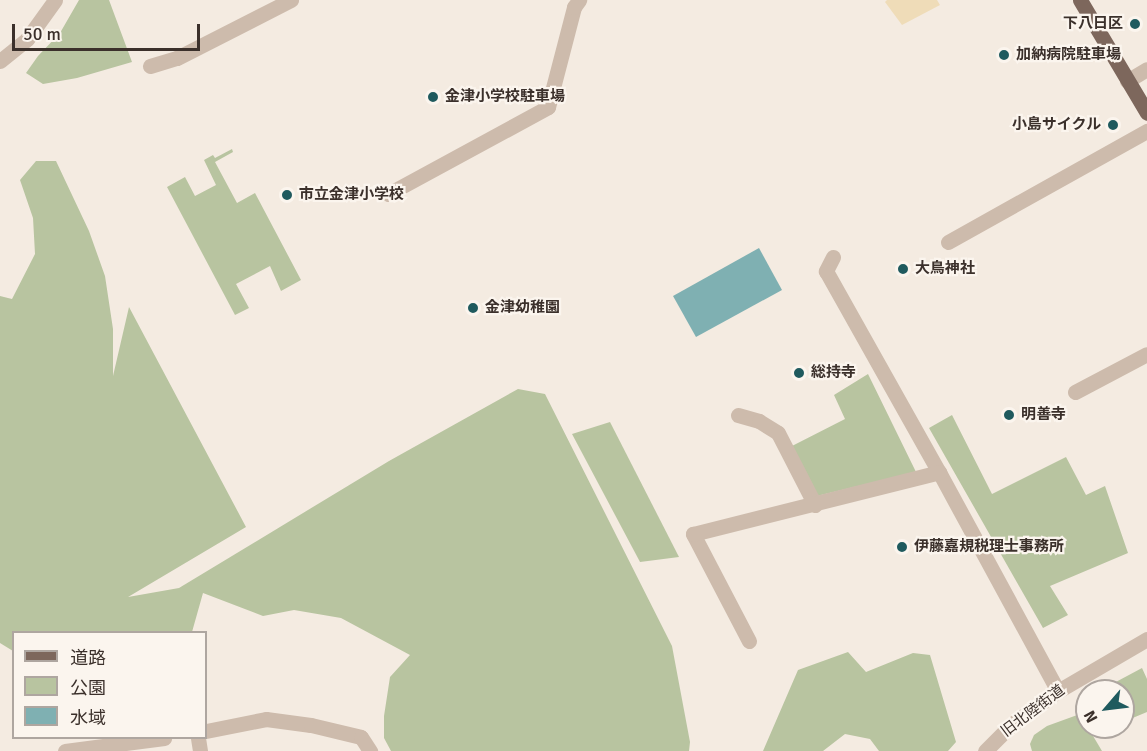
<!DOCTYPE html>
<meta charset="utf-8">
<style>
body{margin:0}
#map{position:relative;width:1147px;height:751px;overflow:hidden;background:#f4ebe1;font-family:Signika,"Noto Sans JP",sans-serif}
div>[style]{position:absolute}
[style*='--x']{left:calc(var(--x)*1px);top:calc(var(--y)*1px);width:calc(var(--w)*1px);rotate:calc(var(--a)*1deg)}
.green>*{inset:0;background:#b8c4a0}
.sand>*{inset:0;background:#efdcb8}
.water>*{inset:0;background:#7fb0b2}
.minor>*{height:15px;margin:-7.5px;padding:0 7.5px;transform-origin:7.5px;border-radius:7.5px;background:#cdbbac}
.major>*{height:15px;margin:-7.5px;padding:0 7.5px;transform-origin:7.5px;border-radius:7.5px;background:#7d675c}
.dots>*{width:16px;height:16px;translate:-50% -50%;box-sizing:border-box;border:3px solid #fbf5ee;border-radius:50%}
span{translate:-50% -50%;white-space:nowrap;text-align:center;line-height:1.15;-webkit-text-stroke:4.5px #fbf5ee;paint-order:stroke}
.poi-label{font-size:15px;color:#3b302b;font-weight:700}
.right{translate:-100% -50%;text-align:right}
.left{translate:0 -50%;text-align:left}
.street-label{font-size:15px;color:#3b302b}
.legend{position:absolute;left:12px;top:631px;width:195px;height:108px;box-sizing:border-box;background:#fbf5ee;border:2px solid #aea6a0;margin:0;padding:8px 10px;list-style:none;font-size:18px;color:#3b302b}
.legend li{display:flex;align-items:center;gap:12px;height:30px}
.legend b{width:30px;border:2px solid #aea6a0}
.north{position:absolute;left:1075px;top:679px;width:60px;height:60px;box-sizing:border-box;background:#fbf5ee;border:2px solid #aea6a0;border-radius:50%;rotate:242deg;font-size:16px;font-weight:700;line-height:24px;text-align:center;color:#3b302b}
.north::after{content:'';display:block;margin:auto;width:21px;height:27px;background:#1f5a5e;clip-path:polygon(50% 0,100% 100%,50% 72%,0 100%)}
.scale{position:absolute;left:12px;top:24px;width:188px;height:27px;box-sizing:border-box;border:3px solid #3b302b;border-top:0;padding-left:8px;font-size:18px;line-height:21px;white-space:nowrap;color:#3b302b;-webkit-text-stroke:4px #fbf5ee;paint-order:stroke}
</style>
<div id="map">
<div class="green">
<i style="clip-path:polygon(79px 0,109px 0,132px 62px,77px 78px,43px 84px,26px 73px,38px 56px,60px 33px)"></i>
<i style="clip-path:polygon(232px 149px,233px 152px,215px 162px,237px 203px,255px 193px,301px 280px,281px 291px,270px 266px,236px 284px,249px 308px,235px 315px,167px 187px,185px 177px,195px 196px,216px 185px,204px 160px,213px 155px,215px 158px)"></i>
<i style="clip-path:polygon(36px 161px,56px 161px,89px 231px,105px 276px,113px 329px,113px 376px,129px 307px,246px 527px,128px 597px,179px 588px,389px 461px,518px 389px,545px 394px,672px 646px,690px 742px,689px 751px,391px 751px,384px 738px,384px 716px,390px 677px,410px 655px,341px 618px,294px 610px,263px 616px,203px 593px,192px 632px,14px 632px,13px 651px,0 643px,0 296px,12px 299px,35px 254px,33px 218px,20px 180px)"></i>
<i style="clip-path:polygon(868px 374px,916px 472px,817px 496px,792px 446px,845px 419px,834px 395px)"></i>
<i style="clip-path:polygon(952px 415px,992px 494px,1066px 457px,1086px 495px,1105px 486px,1128px 553px,1050px 586px,1068px 615px,1043px 628px,929px 428px)"></i>
<i style="clip-path:polygon(610px 422px,679px 557px,640px 562px,572px 434px)"></i>
<i style="clip-path:polygon(848px 652px,866px 672px,913px 653px,930px 655px,956px 742px,948px 751px,879px 751px,870px 739px,845px 734px,823px 751px,763px 751px,798px 670px)"></i>
<i style="clip-path:polygon(1142px 668px,1147px 679px,1147px 712px,1123px 722px,1123px 691px,1099px 691px)"></i>
<i style="clip-path:polygon(1080px 714px,1102px 751px,1032px 751px,1030px 744px,1034px 735px,1047px 726px)"></i>
</div>
<div class="sand">
<i style="clip-path:polygon(887px 0,937px 0,940px 5px,902px 25px,885px 2px)"></i>
</div>
<div class="water">
<i style="clip-path:polygon(759px 248px,782px 290px,696px 337px,673px 296px)"></i>
</div>
<div class="minor">
<i style="--x:0;--y:61;--w:35;--a:-39"></i>
<i style="--x:27;--y:39;--w:48;--a:-54.3"></i>
<i style="--x:150;--y:66;--w:28;--a:-17"></i>
<i style="--x:177;--y:58;--w:128;--a:-27"></i>
<i style="--x:1127;--y:81;--w:23;--a:-31"></i>
<i style="--x:388;--y:194;--w:182;--a:-28.5"></i>
<i style="--x:548;--y:107;--w:103;--a:-75.4"></i>
<i style="--x:574;--y:7;--w:9;--a:-54"></i>
<i style="--x:948;--y:242;--w:228;--a:-29.2"></i>
<i style="--x:833;--y:257;--w:16;--a:117"></i>
<i style="--x:826;--y:271;--w:231;--a:60.7"></i>
<i style="--x:939;--y:472;--w:249;--a:61.5"></i>
<i style="--x:1075;--y:392;--w:81;--a:-27.8"></i>
<i style="--x:738;--y:415;--w:22;--a:16"></i>
<i style="--x:759;--y:421;--w:22;--a:32"></i>
<i style="--x:778;--y:433;--w:81;--a:62.8"></i>
<i style="--x:749;--y:641;--w:121;--a:-117.6"></i>
<i style="--x:693;--y:534;--w:254;--a:-14.1"></i>
<i style="--x:206;--y:731;--w:61;--a:-11.3"></i>
<i style="--x:266;--y:719;--w:45;--a:7.6"></i>
<i style="--x:311;--y:725;--w:51;--a:13.5"></i>
<i style="--x:361;--y:737;--w:17;--a:57"></i>
<i style="--x:198;--y:738;--w:13;--a:81"></i>
<i style="--x:65;--y:751;--w:100;--a:-7.5"></i>
<i style="--x:985;--y:751;--w:38;--a:-45"></i>
<i style="--x:1012;--y:724;--w:57;--a:-35.7"></i>
<i style="--x:1058;--y:691;--w:103;--a:-30.3"></i>
</div>
<div class="major">
<i style="--x:1080;--y:0;--w:131;--a:59.3"></i>
</div>
<div class="dots">
<i style="left:1135px;top:24px;background:#1f5a5e"></i>
<i style="left:1004px;top:55px;background:#1f5a5e"></i>
<i style="left:433px;top:97px;background:#1f5a5e"></i>
<i style="left:1113px;top:125px;background:#1f5a5e"></i>
<i style="left:287px;top:195px;background:#1f5a5e"></i>
<i style="left:903px;top:269px;background:#1f5a5e"></i>
<i style="left:473px;top:308px;background:#1f5a5e"></i>
<i style="left:799px;top:373px;background:#1f5a5e"></i>
<i style="left:1009px;top:415px;background:#1f5a5e"></i>
<i style="left:902px;top:547px;background:#1f5a5e"></i>
</div>
<div class="poi-label">
<span class="right" style="left:1123px;top:24px">下八日区</span>
<span class="left" style="left:1016px;top:55px">加納病院駐車場</span>
<span class="left" style="left:445px;top:97px">金津小学校駐車場</span>
<span class="right" style="left:1101px;top:125px">小島サイクル</span>
<span class="left" style="left:299px;top:195px">市立金津小学校</span>
<span class="left" style="left:915px;top:269px">大鳥神社</span>
<span class="left" style="left:485px;top:308px">金津幼稚園</span>
<span class="left" style="left:811px;top:373px">総持寺</span>
<span class="left" style="left:1021px;top:415px">明善寺</span>
<span class="left" style="left:914px;top:547px">伊藤嘉規税理士事務所</span>
</div>
<div class="street-label">
<span style="left:1033px;top:711px;rotate:-37deg">旧北陸街道</span>
</div>
<ul class="legend">
<li><b style="height:8px;background:#7d675c"></b>道路</li>
<li><b style="height:16px;background:#b8c4a0"></b>公園</li>
<li><b style="height:16px;background:#7fb0b2"></b>水域</li>
</ul>
<div class="north">N</div>
<div class="scale">50 m</div>
</div>
